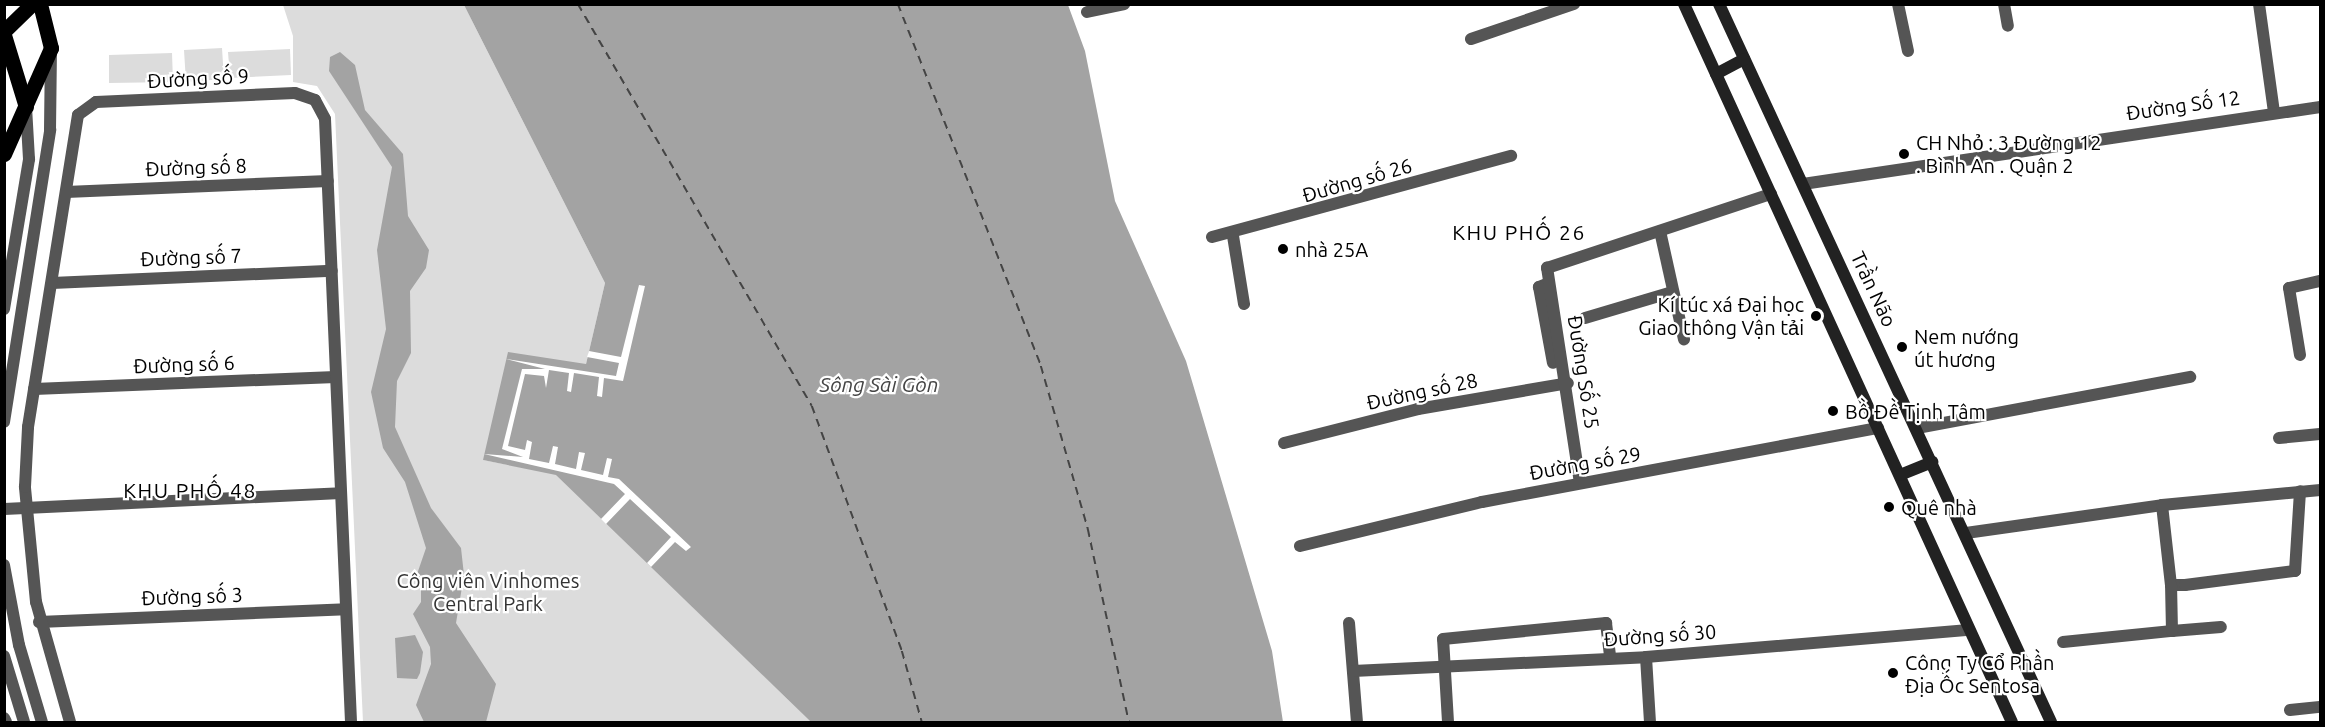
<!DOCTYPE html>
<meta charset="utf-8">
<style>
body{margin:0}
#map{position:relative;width:2325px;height:727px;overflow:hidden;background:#fff;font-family:Ubuntu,sans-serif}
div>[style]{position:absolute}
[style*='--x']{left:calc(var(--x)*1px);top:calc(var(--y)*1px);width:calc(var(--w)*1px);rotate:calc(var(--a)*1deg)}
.green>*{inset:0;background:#dcdcdc}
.water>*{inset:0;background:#a3a3a3}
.pier>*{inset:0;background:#fff}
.ferry>*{height:1.5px;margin-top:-0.75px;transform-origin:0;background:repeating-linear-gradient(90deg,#444 0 8px,transparent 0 14px)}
.street>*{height:12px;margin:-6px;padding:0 6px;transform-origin:6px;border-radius:6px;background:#555}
.secondary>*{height:12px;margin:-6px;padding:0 6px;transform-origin:6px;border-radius:6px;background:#222}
.primary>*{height:15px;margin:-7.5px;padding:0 7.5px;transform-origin:7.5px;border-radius:7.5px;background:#000}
.dots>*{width:16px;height:16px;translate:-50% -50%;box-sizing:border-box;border:3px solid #fff;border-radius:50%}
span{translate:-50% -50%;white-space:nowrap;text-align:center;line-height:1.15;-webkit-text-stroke:4.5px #fff;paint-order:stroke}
.street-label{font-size:20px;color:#000}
.poi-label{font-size:20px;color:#000}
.left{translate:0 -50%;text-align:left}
.right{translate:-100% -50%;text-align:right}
.park-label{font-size:20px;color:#333}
.neighbourhood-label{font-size:21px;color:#000;letter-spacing:1.5px}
.water-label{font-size:21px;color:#444;font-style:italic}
.frame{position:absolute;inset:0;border:6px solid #000;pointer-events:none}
</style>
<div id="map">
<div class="green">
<i style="clip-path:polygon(283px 5px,464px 5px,605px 283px,586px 364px,483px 460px,556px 474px,811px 722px,363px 722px,335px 114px,317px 86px,293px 82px,293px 36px)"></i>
<i style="clip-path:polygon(222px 48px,224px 79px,186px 82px,184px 50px)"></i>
<i style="clip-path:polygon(290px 49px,291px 75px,230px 78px,228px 52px)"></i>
<i style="clip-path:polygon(172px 53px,173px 82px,109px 83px,109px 55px)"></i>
</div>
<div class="water">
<i style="clip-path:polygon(464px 5px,1068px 5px,1085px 51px,1115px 201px,1186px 361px,1272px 651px,1283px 722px,811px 722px,556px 475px,483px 460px,508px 352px,586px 364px,605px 283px)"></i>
<i style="clip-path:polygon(340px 52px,355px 65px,365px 110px,403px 154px,408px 216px,429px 250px,426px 268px,410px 291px,411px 353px,397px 381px,395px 427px,431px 508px,461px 548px,464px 575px,456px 623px,496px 684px,486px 722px,424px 722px,416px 705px,431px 664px,430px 647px,413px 614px,421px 602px,421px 587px,415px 580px,426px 548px,405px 482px,383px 448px,371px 392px,386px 329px,377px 250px,392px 167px,329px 71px,330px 57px)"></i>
<i style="clip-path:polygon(415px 635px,423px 652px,420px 673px,417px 679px,397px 678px,395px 638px)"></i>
</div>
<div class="pier">
<i style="clip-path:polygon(639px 285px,645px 286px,623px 381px,604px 378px,602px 397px,597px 396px,599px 377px,574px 373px,571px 392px,567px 391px,569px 373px,549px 370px,546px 388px,544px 376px,525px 374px,508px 446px,525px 450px,527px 440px,532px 442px,529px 459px,549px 463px,553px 446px,558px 447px,555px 464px,576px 469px,579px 452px,585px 453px,581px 470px,603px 475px,607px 458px,612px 459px,608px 477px,619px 479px,691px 547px,686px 551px,675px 542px,651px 567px,647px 563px,671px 537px,630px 499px,606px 524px,601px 519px,625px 494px,614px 484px,484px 454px,523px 457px,502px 449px,522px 369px,545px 369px,506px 359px,616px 376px,619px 363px,587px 357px,589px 351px,621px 357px)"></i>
</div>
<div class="ferry">
<i style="--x:578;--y:4;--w:465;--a:59.8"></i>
<i style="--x:812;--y:406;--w:261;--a:69.8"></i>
<i style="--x:902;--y:651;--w:74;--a:74.3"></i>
<i style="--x:898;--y:4;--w:389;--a:68.4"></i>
<i style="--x:1041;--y:366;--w:170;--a:73.9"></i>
<i style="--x:1088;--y:529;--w:197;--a:78"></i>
</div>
<div class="street">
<i style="--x:1898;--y:4;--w:48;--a:78"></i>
<i style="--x:2004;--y:4;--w:22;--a:80"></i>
<i style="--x:2259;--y:4;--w:109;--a:82.1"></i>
<i style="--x:1087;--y:12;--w:38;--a:-12"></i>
<i style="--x:1471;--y:39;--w:109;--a:-18.8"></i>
<i style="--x:1803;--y:184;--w:523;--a:-8.47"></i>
<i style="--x:66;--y:192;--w:262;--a:-2.4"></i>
<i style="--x:1660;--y:231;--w:111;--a:77.5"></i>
<i style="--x:1233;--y:236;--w:69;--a:80.8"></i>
<i style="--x:1212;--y:237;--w:310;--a:-15.2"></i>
<i style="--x:52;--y:283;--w:280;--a:-2.5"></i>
<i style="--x:1549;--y:283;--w:11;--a:158"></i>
<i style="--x:1539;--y:287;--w:77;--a:79.6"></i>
<i style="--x:4;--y:309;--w:152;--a:-80.5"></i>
<i style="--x:29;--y:159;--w:52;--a:-93.3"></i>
<i style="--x:1585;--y:318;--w:92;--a:-16.5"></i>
<i style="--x:2300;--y:355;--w:68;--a:-99.3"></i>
<i style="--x:2289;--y:288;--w:32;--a:-13"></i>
<i style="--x:34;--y:389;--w:302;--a:-2.3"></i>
<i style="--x:4;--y:422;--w:296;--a:-81"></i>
<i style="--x:50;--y:130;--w:81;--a:-89.3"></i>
<i style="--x:1917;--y:428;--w:278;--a:-10.6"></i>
<i style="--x:2279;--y:438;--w:41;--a:-5.6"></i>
<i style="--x:1284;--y:443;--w:138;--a:-14.2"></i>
<i style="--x:1418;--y:409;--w:152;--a:-9.8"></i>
<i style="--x:1580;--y:483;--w:218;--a:-98.7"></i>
<i style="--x:1547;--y:268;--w:236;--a:-18.3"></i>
<i style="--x:2162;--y:505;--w:81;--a:83.6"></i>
<i style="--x:2171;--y:585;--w:14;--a:0"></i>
<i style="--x:2185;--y:585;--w:111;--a:-7.3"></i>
<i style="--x:2295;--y:571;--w:80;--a:-86.4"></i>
<i style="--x:4;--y:509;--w:337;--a:-2.7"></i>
<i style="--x:1966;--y:533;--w:198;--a:-8.1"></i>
<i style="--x:2162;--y:505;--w:159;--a:-5.4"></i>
<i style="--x:1300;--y:546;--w:187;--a:-13.6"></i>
<i style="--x:1482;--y:502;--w:403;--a:-10.6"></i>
<i style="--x:4;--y:565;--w:81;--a:79.4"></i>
<i style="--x:19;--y:645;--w:80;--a:73.4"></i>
<i style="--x:39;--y:622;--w:307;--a:-2.4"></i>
<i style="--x:1349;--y:623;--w:99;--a:85.4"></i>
<i style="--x:2172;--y:631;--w:49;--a:-4.7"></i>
<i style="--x:2063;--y:642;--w:110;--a:-5.8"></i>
<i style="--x:2172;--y:631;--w:46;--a:-91.2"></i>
<i style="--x:4;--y:656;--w:69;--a:73.1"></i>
<i style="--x:1646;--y:657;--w:65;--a:86.5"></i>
<i style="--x:1353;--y:671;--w:293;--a:-2.7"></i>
<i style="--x:1646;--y:657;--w:324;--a:-4.8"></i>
<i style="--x:2290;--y:710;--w:30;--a:-6"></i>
<i style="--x:4;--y:718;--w:4;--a:63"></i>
<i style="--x:70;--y:722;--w:125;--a:-105.8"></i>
<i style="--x:36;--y:602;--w:116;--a:-95.5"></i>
<i style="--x:25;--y:487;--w:60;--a:-87.1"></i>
<i style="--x:28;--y:427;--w:316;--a:-80.9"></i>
<i style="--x:78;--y:115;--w:22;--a:-36"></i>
<i style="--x:96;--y:102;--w:199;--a:-2.6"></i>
<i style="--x:295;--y:93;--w:21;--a:19"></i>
<i style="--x:315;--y:100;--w:21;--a:62"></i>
<i style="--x:325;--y:119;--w:604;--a:87.53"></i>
<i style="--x:1448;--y:722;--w:83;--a:-93.4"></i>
<i style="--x:1443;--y:639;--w:164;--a:-5.6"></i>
<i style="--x:1606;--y:623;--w:35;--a:83"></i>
</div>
<div class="secondary">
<i style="--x:1684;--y:4;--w:789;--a:65.45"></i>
<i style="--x:1719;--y:4;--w:791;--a:65.18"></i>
<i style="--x:1716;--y:74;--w:32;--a:-28"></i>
<i style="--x:1900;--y:475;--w:35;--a:-22"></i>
</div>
<div class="primary">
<i style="--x:4;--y:31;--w:39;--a:-44"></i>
<i style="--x:4;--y:35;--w:75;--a:73"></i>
<i style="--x:4;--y:154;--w:116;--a:-66.1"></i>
<i style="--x:51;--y:48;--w:45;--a:-104"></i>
</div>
<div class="dots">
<i style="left:1904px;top:154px;background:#000"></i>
<i style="left:1283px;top:249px;background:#000"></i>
<i style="left:1816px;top:316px;background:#000"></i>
<i style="left:1902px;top:347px;background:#000"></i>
<i style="left:1833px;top:411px;background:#000"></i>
<i style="left:1889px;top:507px;background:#000"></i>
<i style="left:1893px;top:673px;background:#000"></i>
</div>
<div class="street-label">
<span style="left:198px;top:78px;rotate:-3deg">Đường số 9</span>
<span style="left:2183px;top:105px;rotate:-8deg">Đường Số 12</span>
<span style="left:196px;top:167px;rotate:-2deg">Đường số 8</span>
<span style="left:1357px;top:180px;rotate:-16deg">Đường số 26</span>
<span style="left:191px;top:257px;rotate:-2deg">Đường số 7</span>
<span style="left:1874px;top:289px;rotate:65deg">Trần Não</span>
<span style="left:184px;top:364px;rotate:-2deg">Đường số 6</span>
<span style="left:1584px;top:372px;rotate:81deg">Đường Số 25</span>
<span style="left:1422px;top:391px;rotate:-12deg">Đường số 28</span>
<span style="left:1585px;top:463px;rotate:-10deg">Đường số 29</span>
<span style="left:192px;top:596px;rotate:-2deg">Đường số 3</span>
<span style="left:1660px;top:635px;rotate:-4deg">Đường số 30</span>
</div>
<div class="poi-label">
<span class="left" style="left:1916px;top:154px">CH Nhỏ : 3 Đường 12<br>. Bình An . Quận 2</span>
<span class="left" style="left:1295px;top:249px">nhà 25A</span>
<span class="right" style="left:1804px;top:316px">Kí túc xá Đại học<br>Giao thông Vận tải</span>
<span class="left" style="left:1914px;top:348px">Nem nướng<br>út hương</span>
<span class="left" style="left:1845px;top:411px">Bồ Đề Tịnh Tâm</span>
<span class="left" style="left:1901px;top:507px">Quê nhà</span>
<span class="left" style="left:1905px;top:674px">Công Ty Cổ Phần<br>Địa Ốc Sentosa</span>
</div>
<div class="park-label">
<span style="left:488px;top:592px">Công viên Vinhomes<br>Central Park</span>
</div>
<div class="neighbourhood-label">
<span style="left:1519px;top:232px">KHU PHỐ 26</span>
<span style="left:190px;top:490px">KHU PHỐ 48</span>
</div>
<div class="water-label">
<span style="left:879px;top:384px">Sông Sài Gòn</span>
</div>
<div class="frame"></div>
</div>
